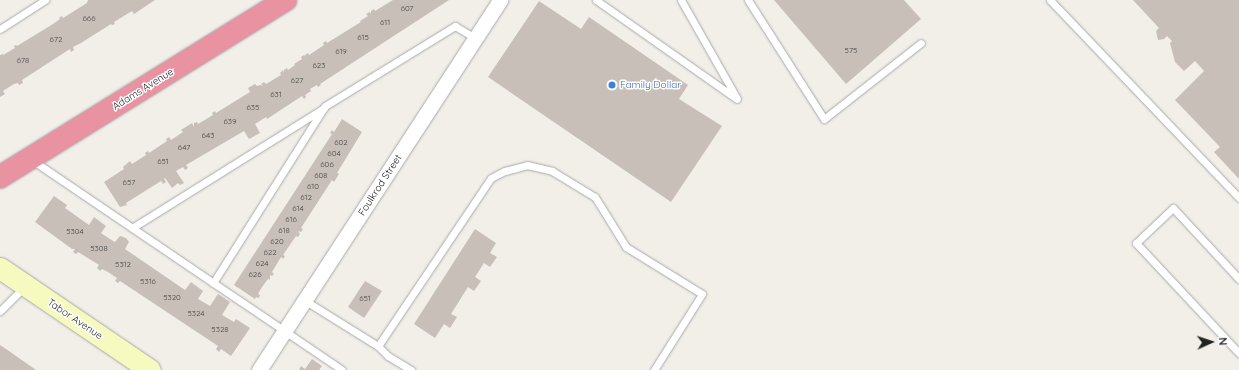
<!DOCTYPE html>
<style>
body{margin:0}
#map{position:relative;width:1239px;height:370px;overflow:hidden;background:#f2efe9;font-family:Quicksand,sans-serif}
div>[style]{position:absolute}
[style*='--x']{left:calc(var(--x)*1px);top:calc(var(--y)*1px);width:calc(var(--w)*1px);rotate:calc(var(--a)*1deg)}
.building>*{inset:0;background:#c7bfb8}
.roads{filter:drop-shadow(0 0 1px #a9a9a9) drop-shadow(0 0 1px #a9a9a9)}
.lane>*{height:7px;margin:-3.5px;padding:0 3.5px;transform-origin:3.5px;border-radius:3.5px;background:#fff}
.street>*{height:15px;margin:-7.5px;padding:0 7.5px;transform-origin:7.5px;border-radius:7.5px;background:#fff}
.secondary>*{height:21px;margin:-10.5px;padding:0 10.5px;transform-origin:10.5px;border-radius:10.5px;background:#f7fabf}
.highway>*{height:22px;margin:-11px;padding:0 11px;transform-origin:11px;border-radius:11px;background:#e892a2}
.dots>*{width:11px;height:11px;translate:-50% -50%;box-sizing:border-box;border:2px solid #fff;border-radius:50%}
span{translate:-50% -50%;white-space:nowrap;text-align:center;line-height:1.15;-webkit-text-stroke:3px #fff;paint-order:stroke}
.number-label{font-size:8px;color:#4b4948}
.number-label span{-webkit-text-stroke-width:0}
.shop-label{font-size:10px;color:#366cbe}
.left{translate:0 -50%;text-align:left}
.street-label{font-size:10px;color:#222}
.north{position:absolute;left:1191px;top:322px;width:40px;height:40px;-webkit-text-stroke:3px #fff;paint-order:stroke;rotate:87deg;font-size:11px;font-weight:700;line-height:16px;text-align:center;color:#222}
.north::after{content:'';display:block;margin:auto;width:14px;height:18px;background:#222;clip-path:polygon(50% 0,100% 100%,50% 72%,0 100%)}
</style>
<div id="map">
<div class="building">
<i style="clip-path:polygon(88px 0,155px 0,134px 14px,132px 11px,114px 22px,115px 24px,112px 25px,111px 24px,81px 43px,73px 47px,74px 50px,71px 52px,70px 49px,22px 80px,23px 83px,19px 85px,18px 83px,14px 84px,3px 91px,5px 94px,0 97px,0 55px,3px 54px,3px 55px,15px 48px,14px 46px,16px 45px,17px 46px,53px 24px,60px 19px,59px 18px,62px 16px,63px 18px,87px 3px)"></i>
<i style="clip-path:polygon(393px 0,449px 0,320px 84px,321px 85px,318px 87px,317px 85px,310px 89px,311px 91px,305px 95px,306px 97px,304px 99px,302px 96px,267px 119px,266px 117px,255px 124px,260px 133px,249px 139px,244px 131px,186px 165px,188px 168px,185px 170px,183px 167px,176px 171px,184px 183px,180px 185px,178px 183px,172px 188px,165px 178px,164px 179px,166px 182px,163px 184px,161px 181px,126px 203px,127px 205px,120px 207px,104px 182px,124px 169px,123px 167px,130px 161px,132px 164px,146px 155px,145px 153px,148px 151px,149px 153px,167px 141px,166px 139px,169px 137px,171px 140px,183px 132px,181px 130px,192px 123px,194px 127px,194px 123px,197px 122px,198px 124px,213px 115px,212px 113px,215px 111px,216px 113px,250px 92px,248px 88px,255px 84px,257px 86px,260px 85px,263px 86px,261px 84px,264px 82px,266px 84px,281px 75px,280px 73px,283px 70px,284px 73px,284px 70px,287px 68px,288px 70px,295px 65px,294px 64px,302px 59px,301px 57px,304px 55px,306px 57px,305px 55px,308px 53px,309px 55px,324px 45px,323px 43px,326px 41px,327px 43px,361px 22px,360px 21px,368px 16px,366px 14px,370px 12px,371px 14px,371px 11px,374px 9px,375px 11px)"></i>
<i style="clip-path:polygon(774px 0,904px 0,921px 19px,846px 84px)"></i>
<i style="clip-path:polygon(1133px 0,1239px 0,1239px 179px,1214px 152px,1220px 147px,1175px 100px,1204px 71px,1195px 61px,1184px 71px,1175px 62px,1170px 43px,1172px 41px,1167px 36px,1164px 39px,1158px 40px,1156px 31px,1159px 28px)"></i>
<i style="clip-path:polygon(539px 1px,581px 29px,589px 17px,688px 85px,679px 99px,722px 126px,671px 202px,488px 77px)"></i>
<i style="clip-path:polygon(342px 119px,362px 132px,337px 173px,339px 174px,334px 182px,332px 180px,301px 228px,303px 229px,301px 232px,298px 231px,300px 234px,298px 237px,296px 236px,283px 255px,285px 256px,283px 259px,281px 257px,272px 272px,274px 274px,272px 276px,270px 275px,270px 280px,268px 279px,262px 287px,258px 294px,260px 295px,259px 298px,256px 297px,255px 299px,234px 285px,332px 134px,330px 133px,332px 130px,334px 132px)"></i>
<i style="clip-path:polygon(54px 196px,67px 205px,65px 208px,89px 225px,94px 217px,106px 226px,101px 233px,113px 241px,115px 242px,120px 236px,126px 238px,129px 242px,125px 249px,185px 290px,191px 282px,203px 291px,198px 299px,210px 306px,218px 294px,230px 302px,222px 315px,234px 322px,236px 319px,250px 328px,231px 356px,221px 349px,219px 352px,216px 349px,218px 346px,206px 338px,120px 281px,118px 283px,115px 281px,117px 278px,108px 272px,102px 269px,100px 271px,97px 268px,99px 265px,78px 252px,76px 254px,73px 252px,75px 249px,72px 249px,35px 222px)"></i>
<i style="clip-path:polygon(475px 229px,496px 243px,490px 253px,497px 257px,490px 267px,484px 263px,475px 277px,481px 281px,474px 291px,468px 287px,451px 314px,457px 317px,450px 328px,444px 324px,435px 338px,414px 324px)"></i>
<i style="clip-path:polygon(365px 281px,382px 291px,364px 318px,348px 307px)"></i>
<i style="clip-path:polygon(0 345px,9px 351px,36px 370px,0 370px)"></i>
<i style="clip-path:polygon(312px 359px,322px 366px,319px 370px,299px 370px,301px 366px,305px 369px)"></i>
</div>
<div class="roads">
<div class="lane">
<i style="--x:596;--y:0;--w:172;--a:35.1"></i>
<i style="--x:681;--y:0;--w:112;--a:60.4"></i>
<i style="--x:748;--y:0;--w:141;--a:57.4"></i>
<i style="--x:824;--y:119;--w:123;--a:-38.1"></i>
<i style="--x:1050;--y:0;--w:274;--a:46.3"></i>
<i style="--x:0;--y:29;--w:54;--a:-32.8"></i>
<i style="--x:32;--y:160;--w:374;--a:34.1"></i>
<i style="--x:132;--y:228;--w:226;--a:-32"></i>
<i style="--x:1239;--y:279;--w:97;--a:-132.9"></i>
<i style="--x:1173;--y:208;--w:51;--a:136.6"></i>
<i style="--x:1136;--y:243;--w:151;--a:46.9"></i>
<i style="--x:213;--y:283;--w:209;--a:-57.7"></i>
<i style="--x:325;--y:106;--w:153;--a:-31.6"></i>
<i style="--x:455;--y:26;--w:23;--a:31"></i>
<i style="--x:304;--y:300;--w:87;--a:31.9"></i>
<i style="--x:378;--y:346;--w:14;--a:45"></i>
<i style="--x:388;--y:356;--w:27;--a:31"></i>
<i style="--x:0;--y:311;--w:34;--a:-45"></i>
<i style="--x:378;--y:346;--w:202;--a:-56.1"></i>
<i style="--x:491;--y:178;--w:16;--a:-27"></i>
<i style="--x:505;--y:171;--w:23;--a:-15"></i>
<i style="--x:527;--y:165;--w:26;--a:13"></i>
<i style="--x:552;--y:171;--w:50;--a:31.2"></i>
<i style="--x:595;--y:197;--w:59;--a:58.2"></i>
<i style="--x:626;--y:247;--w:89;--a:31.7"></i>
<i style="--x:702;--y:294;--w:90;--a:122.3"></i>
</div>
<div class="street">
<i style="--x:259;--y:370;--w:442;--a:-56.9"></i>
</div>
<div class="secondary">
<i style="--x:0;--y:268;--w:181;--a:34.2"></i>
</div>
<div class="highway">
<i style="--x:0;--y:177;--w:336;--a:-31.8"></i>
</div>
</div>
<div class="dots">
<i style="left:612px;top:85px;background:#3f7fe0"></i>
</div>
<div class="number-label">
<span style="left:407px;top:9px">607</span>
<span style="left:89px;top:19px">666</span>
<span style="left:385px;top:23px">611</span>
<span style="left:363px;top:38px">615</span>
<span style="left:56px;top:40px">672</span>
<span style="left:851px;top:51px">575</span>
<span style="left:341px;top:52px">619</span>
<span style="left:23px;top:61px">678</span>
<span style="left:319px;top:66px">623</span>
<span style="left:297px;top:81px">627</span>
<span style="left:276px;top:95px">631</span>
<span style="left:253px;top:108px">635</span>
<span style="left:230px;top:122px">639</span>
<span style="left:208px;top:136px">643</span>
<span style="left:341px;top:143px">602</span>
<span style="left:184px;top:148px">647</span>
<span style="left:334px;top:154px">604</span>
<span style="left:163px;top:162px">651</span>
<span style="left:327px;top:165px">606</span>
<span style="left:321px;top:176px">608</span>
<span style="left:129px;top:183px">657</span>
<span style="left:313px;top:187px">610</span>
<span style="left:306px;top:198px">612</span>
<span style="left:298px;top:209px">614</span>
<span style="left:291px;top:220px">616</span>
<span style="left:284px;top:231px">618</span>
<span style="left:75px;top:232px">5304</span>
<span style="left:277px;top:242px">620</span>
<span style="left:99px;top:249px">5308</span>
<span style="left:270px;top:253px">622</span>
<span style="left:262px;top:264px">624</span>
<span style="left:123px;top:265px">5312</span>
<span style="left:255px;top:275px">626</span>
<span style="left:148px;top:282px">5316</span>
<span style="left:172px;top:298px">5320</span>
<span style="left:365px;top:299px">651</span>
<span style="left:196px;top:314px">5324</span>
<span style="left:220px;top:330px">5328</span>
</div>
<div class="shop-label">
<span class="left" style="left:620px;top:85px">Family Dollar</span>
</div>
<div class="street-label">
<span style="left:143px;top:89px;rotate:-32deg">Adams Avenue</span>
<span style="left:380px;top:185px;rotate:-57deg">Foulkrod Street</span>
<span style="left:75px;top:319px;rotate:34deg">Tabor Avenue</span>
</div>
<div class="north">N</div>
</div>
